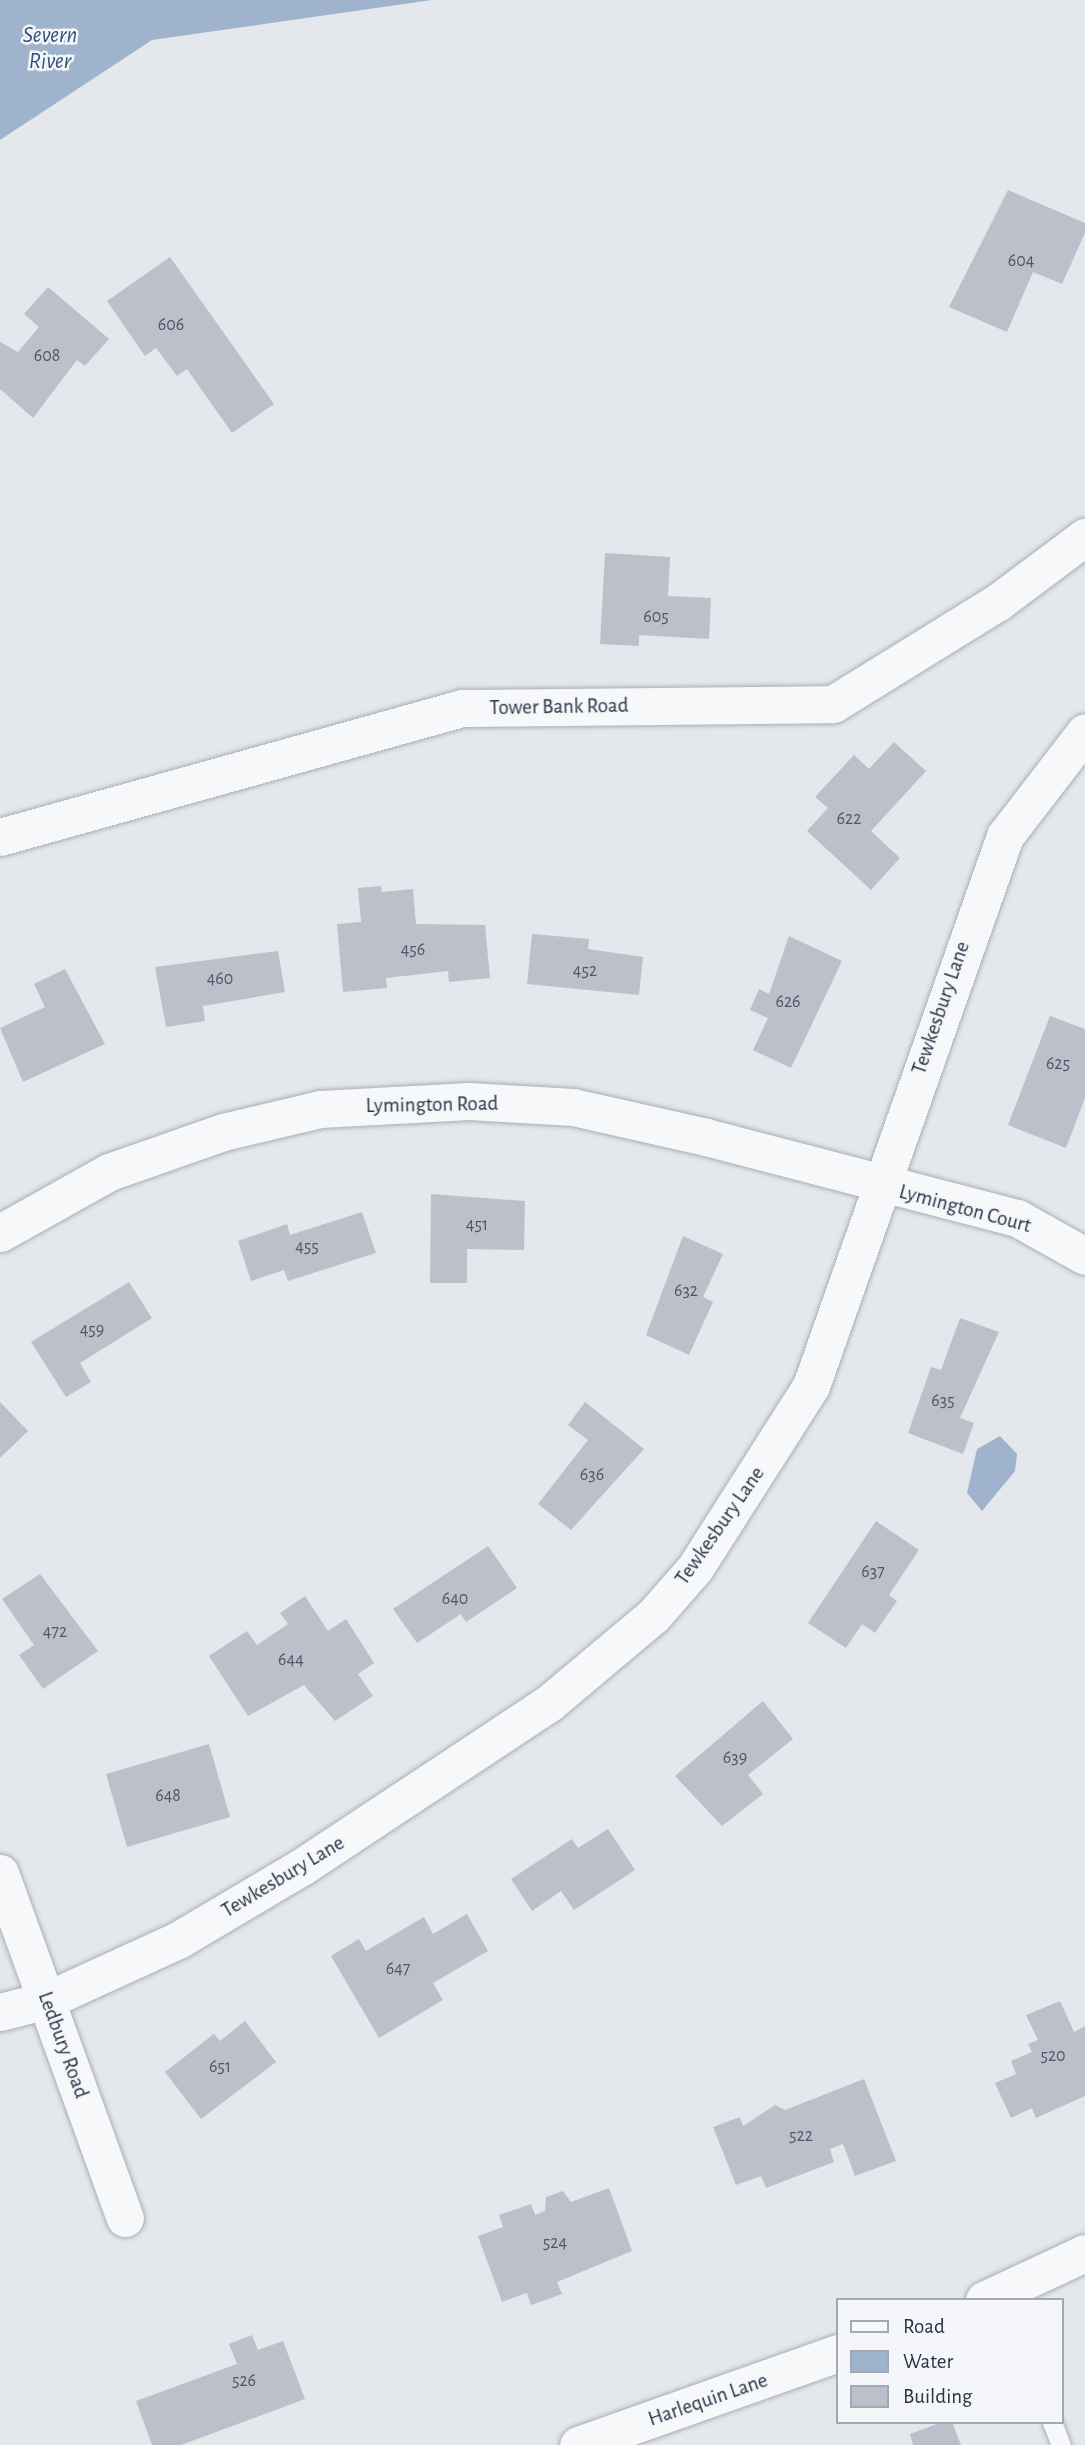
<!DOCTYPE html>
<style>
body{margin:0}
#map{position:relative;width:1085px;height:2445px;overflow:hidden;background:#e4e7ec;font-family:"Alegreya Sans",sans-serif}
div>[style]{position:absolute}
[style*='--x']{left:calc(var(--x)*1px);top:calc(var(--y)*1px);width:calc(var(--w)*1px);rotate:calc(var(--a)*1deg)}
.water>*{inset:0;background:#9fb4cc}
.building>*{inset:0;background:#bbc0ca}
.roads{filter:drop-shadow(0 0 2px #a9aeb7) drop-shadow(0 0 2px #a9aeb7)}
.lane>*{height:19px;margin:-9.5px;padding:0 9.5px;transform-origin:9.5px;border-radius:9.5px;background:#f7f8fa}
.street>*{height:37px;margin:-18.5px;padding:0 18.5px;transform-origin:18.5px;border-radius:18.5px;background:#f7f8fa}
span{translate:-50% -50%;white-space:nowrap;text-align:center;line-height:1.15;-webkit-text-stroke:5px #f4f6f9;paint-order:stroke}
.number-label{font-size:18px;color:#4f5766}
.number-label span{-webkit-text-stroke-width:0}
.street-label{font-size:21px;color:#2b3445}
.water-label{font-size:23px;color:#34527a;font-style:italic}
.legend{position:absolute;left:836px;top:2298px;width:228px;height:126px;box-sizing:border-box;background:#f4f6f9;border:2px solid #a4a8b1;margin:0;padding:9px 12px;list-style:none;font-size:21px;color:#2b3445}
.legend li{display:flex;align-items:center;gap:14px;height:35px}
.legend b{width:35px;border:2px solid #a4a8b1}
</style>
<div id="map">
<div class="water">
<i style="clip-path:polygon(0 0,432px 0,152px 40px,0 140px)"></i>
<i style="clip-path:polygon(1000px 1436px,1017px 1454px,1015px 1471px,982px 1511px,967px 1493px,977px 1449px)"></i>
</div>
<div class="building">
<i style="clip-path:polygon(1008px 190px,1085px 223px,1085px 233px,1062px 284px,1033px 272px,1007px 332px,949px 307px)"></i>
<i style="clip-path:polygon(170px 257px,274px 404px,232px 433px,187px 369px,177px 376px,156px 348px,145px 356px,107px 301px)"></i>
<i style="clip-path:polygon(48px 287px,109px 339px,85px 366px,77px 360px,33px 418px,0 389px,0 342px,18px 352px,39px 327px,24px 314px)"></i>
<i style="clip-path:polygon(605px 553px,670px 557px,668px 596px,711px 598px,709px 639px,639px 635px,639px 646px,600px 644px)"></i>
<i style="clip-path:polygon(894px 742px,926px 771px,871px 831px,900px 858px,871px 890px,807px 831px,828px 808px,815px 797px,854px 755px,869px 769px)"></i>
<i style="clip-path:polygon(381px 886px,382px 892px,413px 889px,416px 924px,485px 925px,490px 978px,449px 982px,448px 971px,386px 978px,387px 988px,343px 992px,337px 924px,361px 922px,358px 888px)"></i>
<i style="clip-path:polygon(532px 934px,589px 939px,588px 949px,643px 957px,639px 995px,527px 984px)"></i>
<i style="clip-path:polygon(789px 936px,842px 961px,791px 1068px,753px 1050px,768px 1018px,750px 1010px,759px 989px,769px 994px)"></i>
<i style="clip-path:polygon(278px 951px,285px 992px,203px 1006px,205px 1021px,166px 1027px,155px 967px)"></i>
<i style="clip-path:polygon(65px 969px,105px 1044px,23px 1082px,0 1028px,45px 1007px,34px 984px)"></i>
<i style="clip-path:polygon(1050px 1016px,1085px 1029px,1085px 1098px,1066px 1148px,1008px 1125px)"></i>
<i style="clip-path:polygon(431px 1194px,525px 1201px,524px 1250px,467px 1249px,467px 1283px,430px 1283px)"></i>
<i style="clip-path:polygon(362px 1212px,376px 1253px,288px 1281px,284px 1270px,251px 1281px,238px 1241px,287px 1224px,290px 1235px)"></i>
<i style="clip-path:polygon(683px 1236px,723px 1254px,703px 1297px,713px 1302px,689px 1355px,646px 1335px)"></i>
<i style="clip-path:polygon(129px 1282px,152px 1318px,80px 1363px,91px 1382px,66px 1397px,31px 1342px)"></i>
<i style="clip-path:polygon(960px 1318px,999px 1332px,960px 1418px,974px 1423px,963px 1454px,908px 1433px,931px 1367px,941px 1370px)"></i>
<i style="clip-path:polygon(0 1402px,28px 1431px,0 1458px)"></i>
<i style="clip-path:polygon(585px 1402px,644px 1449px,571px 1530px,538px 1504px,588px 1440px,568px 1425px)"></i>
<i style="clip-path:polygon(876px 1521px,919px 1550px,889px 1595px,897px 1601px,875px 1633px,862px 1624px,846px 1648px,808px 1623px)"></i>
<i style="clip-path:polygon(488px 1546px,517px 1588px,466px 1622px,461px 1614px,417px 1643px,393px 1609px)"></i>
<i style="clip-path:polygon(40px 1574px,98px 1651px,43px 1689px,19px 1655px,34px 1645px,2px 1599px)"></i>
<i style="clip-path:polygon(305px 1596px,328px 1631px,346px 1619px,374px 1663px,358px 1674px,373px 1696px,335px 1721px,304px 1685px,248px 1716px,209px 1656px,247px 1631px,257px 1645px,288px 1624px,280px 1613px)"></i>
<i style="clip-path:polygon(763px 1701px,793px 1739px,748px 1775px,763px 1794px,722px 1826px,675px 1776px)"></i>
<i style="clip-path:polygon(209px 1744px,230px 1817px,127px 1847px,106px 1774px)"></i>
<i style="clip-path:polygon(608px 1829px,635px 1870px,574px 1910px,561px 1891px,532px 1911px,511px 1879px,572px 1839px,578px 1848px)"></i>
<i style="clip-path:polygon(467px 1914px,488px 1951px,433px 1983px,443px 2000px,379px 2038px,331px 1956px,359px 1939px,366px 1951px,424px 1917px,433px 1934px)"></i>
<i style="clip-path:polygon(1060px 2001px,1074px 2032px,1085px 2026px,1085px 2096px,1036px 2118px,1032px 2108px,1011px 2118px,995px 2083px,1016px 2074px,1011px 2061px,1032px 2052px,1028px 2044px,1038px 2040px,1026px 2015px)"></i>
<i style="clip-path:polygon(245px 2021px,276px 2062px,201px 2119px,165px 2072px,214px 2034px,220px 2041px)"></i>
<i style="clip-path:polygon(864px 2079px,896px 2161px,855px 2176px,843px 2144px,830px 2149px,834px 2162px,766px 2188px,761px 2176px,736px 2185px,713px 2127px,740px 2117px,743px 2126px,775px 2105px,785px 2110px)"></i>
<i style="clip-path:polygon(609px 2188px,632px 2251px,557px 2282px,562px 2294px,531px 2305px,527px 2293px,502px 2302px,478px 2236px,503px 2227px,499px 2215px,531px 2204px,535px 2215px,545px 2211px,546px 2197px,563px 2191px,571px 2202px)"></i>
<i style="clip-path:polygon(252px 2335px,258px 2350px,283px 2341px,305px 2399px,181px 2445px,152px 2445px,136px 2401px,237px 2364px,229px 2344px)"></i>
<i style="clip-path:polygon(942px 2422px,952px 2422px,961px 2445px,913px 2445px,910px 2434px)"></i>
</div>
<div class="roads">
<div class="lane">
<i style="--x:1052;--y:2422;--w:25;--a:69"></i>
</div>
<div class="street">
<i style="--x:0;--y:837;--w:480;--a:-15.6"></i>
<i style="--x:462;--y:708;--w:371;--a:-0.6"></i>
<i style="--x:833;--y:704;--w:194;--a:-31.7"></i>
<i style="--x:998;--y:602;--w:109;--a:-36.8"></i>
<i style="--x:0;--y:1233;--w:125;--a:-29.2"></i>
<i style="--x:109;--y:1172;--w:121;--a:-19.3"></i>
<i style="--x:223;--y:1132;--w:100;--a:-13.3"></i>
<i style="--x:320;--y:1109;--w:149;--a:-3.1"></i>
<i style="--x:469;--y:1101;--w:104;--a:3.3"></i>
<i style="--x:573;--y:1107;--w:136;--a:12.7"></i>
<i style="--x:706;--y:1137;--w:321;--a:14.6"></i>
<i style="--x:1017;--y:1218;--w:78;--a:29.2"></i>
<i style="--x:0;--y:1873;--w:367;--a:70.1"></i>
<i style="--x:0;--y:2012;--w:49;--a:-14.3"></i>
<i style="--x:47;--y:2000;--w:146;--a:-24.6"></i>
<i style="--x:180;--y:1939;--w:143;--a:-30.7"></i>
<i style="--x:303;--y:1866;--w:294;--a:-33.5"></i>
<i style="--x:548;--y:1704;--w:137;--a:-40"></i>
<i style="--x:653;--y:1616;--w:64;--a:-48.8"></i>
<i style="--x:695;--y:1568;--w:216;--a:-57.5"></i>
<i style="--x:811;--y:1386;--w:583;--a:-70.57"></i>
<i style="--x:1005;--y:836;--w:131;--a:-52.4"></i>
<i style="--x:984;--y:2300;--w:111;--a:-25"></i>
<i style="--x:578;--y:2445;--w:276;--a:-19.5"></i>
</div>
</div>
<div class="number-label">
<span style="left:1021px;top:261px">604</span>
<span style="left:171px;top:325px">606</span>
<span style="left:47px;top:356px">608</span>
<span style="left:656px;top:617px">605</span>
<span style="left:849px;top:819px">622</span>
<span style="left:413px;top:950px">456</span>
<span style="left:585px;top:971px">452</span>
<span style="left:220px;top:979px">460</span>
<span style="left:788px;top:1002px">626</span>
<span style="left:1058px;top:1064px">625</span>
<span style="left:477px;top:1225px">451</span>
<span style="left:307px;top:1247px">455</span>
<span style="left:686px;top:1291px">632</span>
<span style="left:92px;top:1330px">459</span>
<span style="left:943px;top:1401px">635</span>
<span style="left:592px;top:1475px">636</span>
<span style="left:873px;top:1572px">637</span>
<span style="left:455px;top:1599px">640</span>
<span style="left:55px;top:1632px">472</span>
<span style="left:291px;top:1660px">644</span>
<span style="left:735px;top:1758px">639</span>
<span style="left:168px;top:1796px">648</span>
<span style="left:398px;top:1969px">647</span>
<span style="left:1053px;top:2056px">520</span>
<span style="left:220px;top:2067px">651</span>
<span style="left:801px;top:2136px">522</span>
<span style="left:555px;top:2243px">524</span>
<span style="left:244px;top:2381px">526</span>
</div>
<div class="street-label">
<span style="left:559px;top:707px;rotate:-1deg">Tower Bank Road</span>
<span style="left:941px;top:1008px;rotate:-71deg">Tewkesbury Lane</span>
<span style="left:432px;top:1105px;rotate:-1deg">Lymington Road</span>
<span style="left:965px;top:1209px;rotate:15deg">Lymington Court</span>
<span style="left:720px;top:1526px;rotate:-55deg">Tewkesbury Lane</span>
<span style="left:283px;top:1877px;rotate:-31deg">Tewkesbury Lane</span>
<span style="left:63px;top:2045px;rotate:70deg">Ledbury Road</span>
<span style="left:708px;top:2400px;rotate:-19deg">Harlequin Lane</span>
</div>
<div class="water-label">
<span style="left:50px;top:49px">Severn<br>River</span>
</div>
<ul class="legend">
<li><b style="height:9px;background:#f7f8fa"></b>Road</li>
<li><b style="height:19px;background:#9fb4cc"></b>Water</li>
<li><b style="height:19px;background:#bbc0ca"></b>Building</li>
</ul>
</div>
